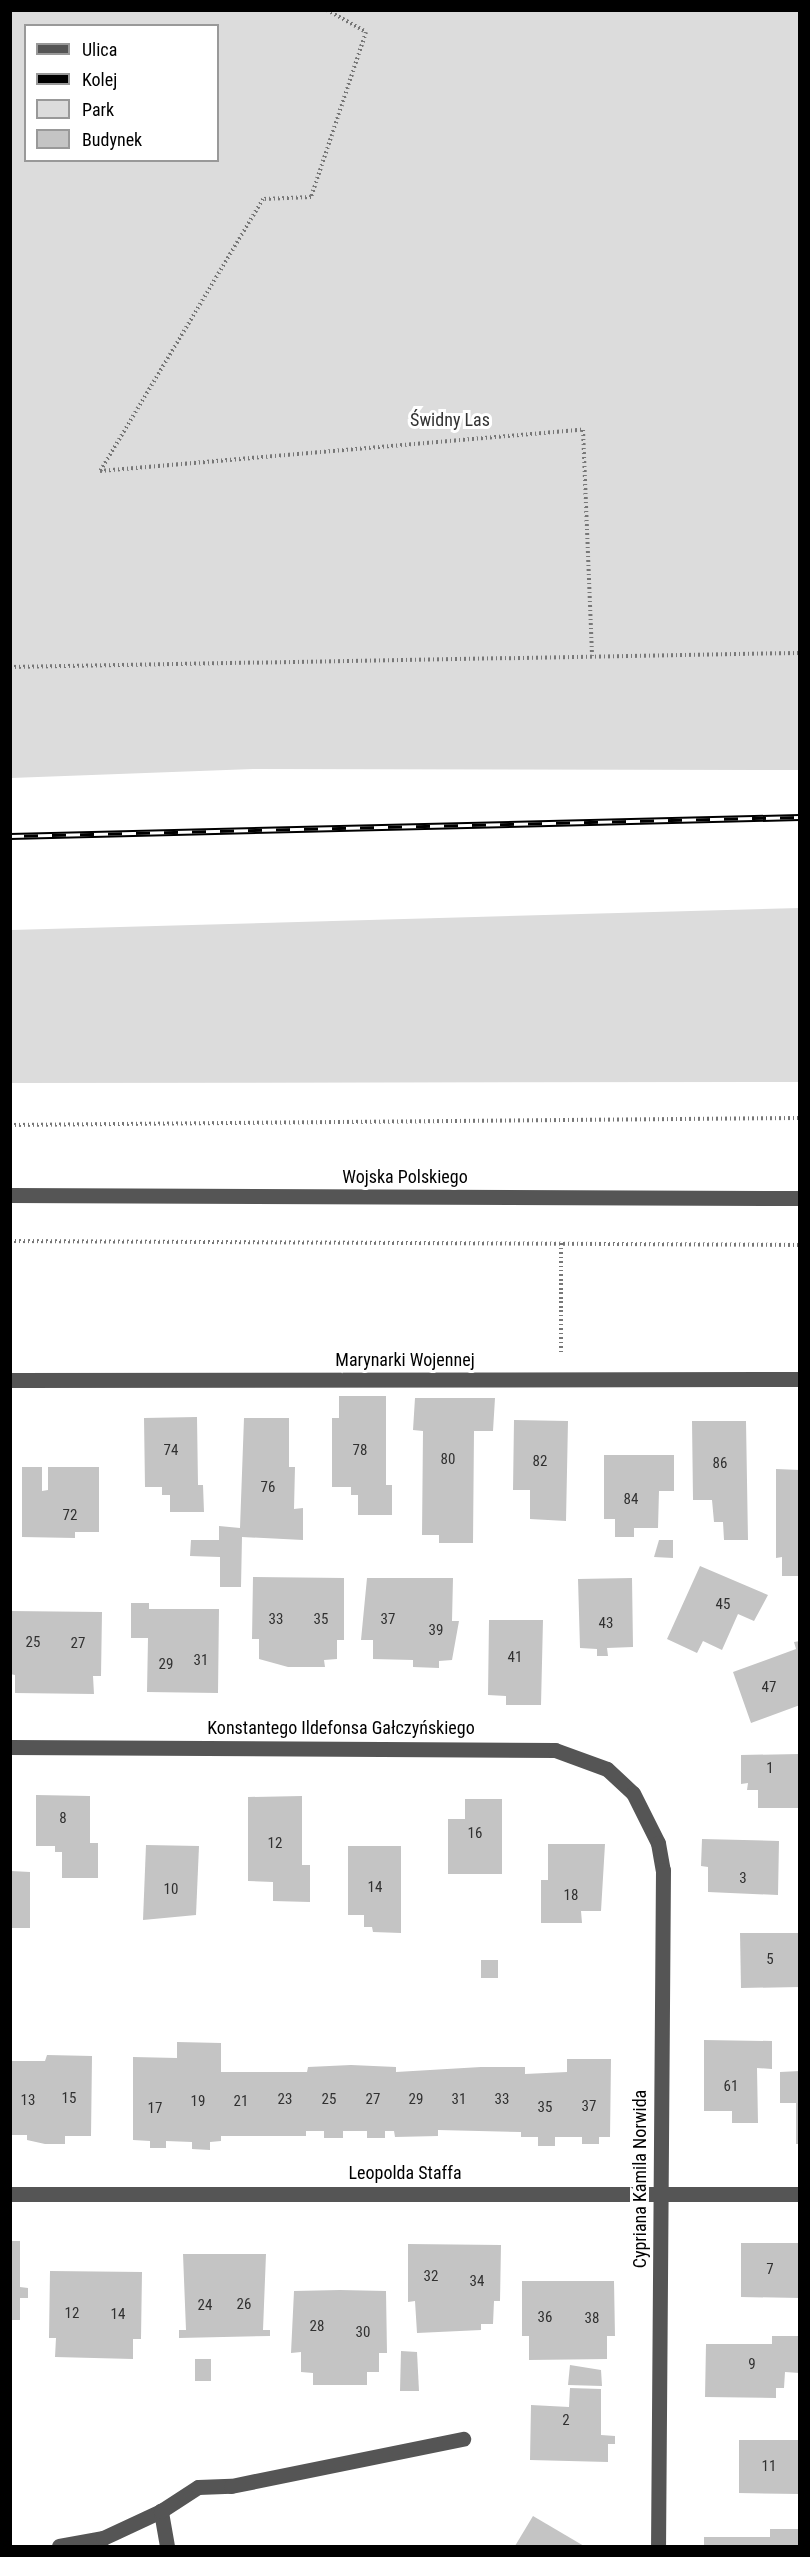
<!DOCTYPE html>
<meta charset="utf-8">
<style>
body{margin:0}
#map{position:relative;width:810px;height:2557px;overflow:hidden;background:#fff;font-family:"Roboto Condensed",sans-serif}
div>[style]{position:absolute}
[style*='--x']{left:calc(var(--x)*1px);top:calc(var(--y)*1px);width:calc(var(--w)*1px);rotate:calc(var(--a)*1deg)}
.green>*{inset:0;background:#dcdcdc}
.building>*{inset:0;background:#c4c4c4}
.path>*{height:4px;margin-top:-2px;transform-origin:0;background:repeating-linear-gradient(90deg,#777 0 1.5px,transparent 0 4.5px)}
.minor>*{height:15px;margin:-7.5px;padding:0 7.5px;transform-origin:7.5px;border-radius:7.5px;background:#555}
.rail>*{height:7px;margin-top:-3.5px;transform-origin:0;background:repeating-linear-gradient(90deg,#fff 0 14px,#000 0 28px);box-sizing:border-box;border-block:2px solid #000}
span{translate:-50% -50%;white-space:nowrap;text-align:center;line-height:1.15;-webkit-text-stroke:6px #fff;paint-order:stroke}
.number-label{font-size:15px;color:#313131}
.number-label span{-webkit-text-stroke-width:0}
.park-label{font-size:18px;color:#333}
.street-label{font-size:18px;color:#000}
.frame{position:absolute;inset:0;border:12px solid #000;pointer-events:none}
.legend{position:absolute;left:24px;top:24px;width:195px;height:138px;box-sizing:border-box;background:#fff;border:2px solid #999;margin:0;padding:8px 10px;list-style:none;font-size:18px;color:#000}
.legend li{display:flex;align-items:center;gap:12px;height:30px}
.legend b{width:30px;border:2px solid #999}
</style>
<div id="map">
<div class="green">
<i style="clip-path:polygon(evenodd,10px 11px,799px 11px,799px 770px,253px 769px,11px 778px,10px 11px,26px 26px,218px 26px,218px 160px,26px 160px,26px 26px)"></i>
<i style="clip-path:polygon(799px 908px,799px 1082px,11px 1083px,11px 930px)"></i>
</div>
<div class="building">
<i style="clip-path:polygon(339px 1396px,386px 1396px,386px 1485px,392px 1485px,392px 1515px,358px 1515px,358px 1495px,351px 1495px,351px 1487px,332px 1487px,332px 1418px,339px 1418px)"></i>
<i style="clip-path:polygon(415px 1398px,495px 1398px,493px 1431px,474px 1431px,473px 1543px,439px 1543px,439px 1535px,422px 1535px,423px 1431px,413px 1430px)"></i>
<i style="clip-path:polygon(197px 1417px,198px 1485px,203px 1485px,204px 1512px,170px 1512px,170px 1495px,162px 1495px,162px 1487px,145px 1487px,144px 1418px)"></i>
<i style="clip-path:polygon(244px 1418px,289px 1418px,289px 1467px,295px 1467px,294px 1509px,303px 1508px,303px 1540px,242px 1537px,241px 1587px,220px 1587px,220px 1557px,190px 1556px,191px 1540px,219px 1540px,219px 1526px,240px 1528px)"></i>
<i style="clip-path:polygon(514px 1420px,568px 1421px,566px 1521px,530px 1519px,530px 1490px,513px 1490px)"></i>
<i style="clip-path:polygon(692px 1421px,746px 1421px,748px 1540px,724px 1540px,723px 1522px,714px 1522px,712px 1500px,693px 1500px)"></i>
<i style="clip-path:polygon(604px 1455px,674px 1455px,674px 1491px,659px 1491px,658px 1528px,634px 1528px,634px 1537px,615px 1537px,615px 1519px,604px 1519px)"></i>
<i style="clip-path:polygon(22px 1467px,42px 1467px,42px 1491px,48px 1490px,48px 1467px,99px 1467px,99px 1532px,75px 1532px,75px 1538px,22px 1537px)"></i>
<i style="clip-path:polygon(776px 1469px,800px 1470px,800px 1576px,782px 1576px,782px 1557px,776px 1558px)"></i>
<i style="clip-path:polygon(659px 1540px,673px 1540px,673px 1558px,654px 1557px)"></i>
<i style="clip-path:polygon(700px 1566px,768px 1595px,754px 1621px,738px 1614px,722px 1650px,703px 1641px,697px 1653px,667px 1639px)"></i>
<i style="clip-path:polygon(253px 1577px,344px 1578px,344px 1640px,337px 1640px,337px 1659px,324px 1660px,325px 1667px,288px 1667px,259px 1659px,259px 1639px,252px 1639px)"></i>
<i style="clip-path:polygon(367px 1578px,453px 1578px,452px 1621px,459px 1621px,452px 1660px,439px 1661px,439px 1668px,413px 1667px,413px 1660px,373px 1659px,373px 1640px,361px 1640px)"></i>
<i style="clip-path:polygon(632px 1578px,633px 1647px,607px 1648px,608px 1656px,597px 1656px,597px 1649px,580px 1648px,578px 1579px)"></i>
<i style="clip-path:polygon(131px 1603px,149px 1603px,149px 1609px,219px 1609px,218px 1693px,147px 1692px,148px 1638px,131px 1638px)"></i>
<i style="clip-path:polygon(10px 1611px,102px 1612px,101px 1676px,93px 1676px,94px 1694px,15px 1693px,15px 1675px,10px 1674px)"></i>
<i style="clip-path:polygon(489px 1620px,543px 1620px,541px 1705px,506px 1705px,506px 1696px,488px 1695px)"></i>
<i style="clip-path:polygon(800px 1641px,800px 1705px,751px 1723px,733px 1672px,796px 1649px,794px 1642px)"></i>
<i style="clip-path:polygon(800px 1754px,800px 1808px,758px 1808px,758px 1790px,747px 1790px,748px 1783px,741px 1784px,741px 1755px)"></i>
<i style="clip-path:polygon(36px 1795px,90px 1796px,90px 1843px,98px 1843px,98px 1878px,62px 1878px,62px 1852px,55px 1852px,55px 1846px,36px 1846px)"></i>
<i style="clip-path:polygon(302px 1796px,302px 1865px,310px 1865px,310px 1902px,273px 1901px,273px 1882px,248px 1881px,248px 1797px)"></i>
<i style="clip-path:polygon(465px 1799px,502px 1799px,502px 1874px,448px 1874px,448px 1819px,465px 1819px)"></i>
<i style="clip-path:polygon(702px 1839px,779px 1841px,778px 1895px,708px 1892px,708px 1867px,701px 1866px)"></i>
<i style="clip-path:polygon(548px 1844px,605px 1844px,601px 1911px,581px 1911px,582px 1923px,541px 1923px,541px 1880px,548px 1880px)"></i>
<i style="clip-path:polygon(146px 1845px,199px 1846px,196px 1915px,143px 1920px)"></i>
<i style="clip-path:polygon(348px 1846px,401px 1846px,401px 1933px,373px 1932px,372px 1927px,364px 1927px,364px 1915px,348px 1915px)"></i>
<i style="clip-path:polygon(11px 1871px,30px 1872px,30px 1928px,11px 1928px)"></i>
<i style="clip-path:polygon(740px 1933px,800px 1933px,800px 1987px,741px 1988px)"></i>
<i style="clip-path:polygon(481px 1960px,498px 1960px,498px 1978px,481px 1978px)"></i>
<i style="clip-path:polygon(704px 2040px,772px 2041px,772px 2069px,757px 2068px,758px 2123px,732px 2123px,732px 2111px,704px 2111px)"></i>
<i style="clip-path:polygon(177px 2042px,221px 2043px,221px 2072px,307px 2072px,308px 2067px,351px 2065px,396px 2067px,396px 2072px,481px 2067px,525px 2067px,525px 2074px,567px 2072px,567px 2059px,611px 2059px,610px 2137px,599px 2137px,599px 2144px,582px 2144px,582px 2137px,555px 2137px,555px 2146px,538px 2146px,538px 2137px,521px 2137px,521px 2132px,438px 2130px,438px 2136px,395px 2137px,394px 2131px,385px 2131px,385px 2138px,367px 2138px,367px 2131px,343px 2131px,343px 2138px,324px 2138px,324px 2131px,306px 2131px,306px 2136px,221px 2136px,221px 2141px,210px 2142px,210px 2150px,192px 2149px,192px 2142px,166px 2141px,166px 2148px,150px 2148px,150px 2141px,133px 2140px,133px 2057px,177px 2058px)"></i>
<i style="clip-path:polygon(47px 2055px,92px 2056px,91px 2136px,65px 2136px,65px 2144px,45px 2144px,27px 2140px,27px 2135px,10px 2135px,10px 2061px,45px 2061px)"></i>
<i style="clip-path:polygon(800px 2071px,800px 2144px,796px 2144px,796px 2103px,780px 2103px,780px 2072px)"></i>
<i style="clip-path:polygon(10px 2241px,20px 2241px,20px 2287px,28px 2288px,28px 2298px,20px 2298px,20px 2320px,10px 2320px)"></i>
<i style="clip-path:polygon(741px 2243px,800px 2243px,800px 2298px,741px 2297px)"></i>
<i style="clip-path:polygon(408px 2244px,501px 2245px,500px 2301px,494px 2301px,493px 2324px,481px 2324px,481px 2330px,417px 2333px,415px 2301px,408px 2302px)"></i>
<i style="clip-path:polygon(183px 2254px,266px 2254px,263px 2330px,270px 2330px,270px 2336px,179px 2338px,179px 2330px,186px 2330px)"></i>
<i style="clip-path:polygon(50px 2271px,142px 2272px,141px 2339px,133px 2339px,133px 2359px,55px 2357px,56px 2338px,49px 2338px)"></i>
<i style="clip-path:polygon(522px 2281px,614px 2281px,615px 2336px,607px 2336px,607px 2359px,529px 2360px,529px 2336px,522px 2336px)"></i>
<i style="clip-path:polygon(340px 2290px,386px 2291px,387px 2353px,379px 2353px,379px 2372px,367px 2372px,367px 2385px,313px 2385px,313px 2373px,301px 2372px,301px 2352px,291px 2353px,294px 2291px)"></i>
<i style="clip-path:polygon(772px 2336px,800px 2336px,800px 2373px,785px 2372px,784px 2388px,776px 2388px,776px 2398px,705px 2397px,706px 2344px,772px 2344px)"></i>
<i style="clip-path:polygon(401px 2351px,417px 2352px,419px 2391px,400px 2391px)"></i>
<i style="clip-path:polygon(195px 2359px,211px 2359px,211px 2381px,195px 2381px)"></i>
<i style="clip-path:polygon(570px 2365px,601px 2370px,602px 2386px,568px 2385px)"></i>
<i style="clip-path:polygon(570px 2388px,601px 2389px,601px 2435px,615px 2436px,615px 2444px,608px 2444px,608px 2462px,530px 2460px,531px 2405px,569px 2407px)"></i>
<i style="clip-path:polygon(739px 2440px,800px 2440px,800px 2494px,739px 2493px)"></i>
<i style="clip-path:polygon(533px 2516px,584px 2546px,515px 2546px)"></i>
<i style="clip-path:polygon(770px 2529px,800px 2529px,800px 2546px,704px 2546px,704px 2537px,770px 2537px)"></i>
</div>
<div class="path">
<i style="--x:327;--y:10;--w:45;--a:29.4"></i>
<i style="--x:366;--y:32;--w:174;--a:108.4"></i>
<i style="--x:311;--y:197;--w:48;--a:177.6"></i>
<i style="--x:263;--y:199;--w:317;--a:120.9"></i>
<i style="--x:100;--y:471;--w:485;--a:-4.9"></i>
<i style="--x:583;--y:430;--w:226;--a:87.7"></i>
<i style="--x:10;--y:667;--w:790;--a:-1.02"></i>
<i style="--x:10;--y:1125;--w:790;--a:-0.51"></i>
<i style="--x:10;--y:1241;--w:790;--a:0.29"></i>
<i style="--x:561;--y:1243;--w:110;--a:90"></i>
</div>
<div class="minor">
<i style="--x:10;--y:1195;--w:790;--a:0.22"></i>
<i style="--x:10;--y:1380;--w:790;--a:-0.07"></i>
<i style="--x:10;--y:1747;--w:545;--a:0.32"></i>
<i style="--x:555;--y:1750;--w:55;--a:20.1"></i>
<i style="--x:607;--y:1769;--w:35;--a:43"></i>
<i style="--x:633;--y:1793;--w:56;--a:63.4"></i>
<i style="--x:658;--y:1843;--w:27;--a:80"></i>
<i style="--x:663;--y:1870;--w:676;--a:90.42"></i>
<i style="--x:10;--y:2194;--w:790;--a:0"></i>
<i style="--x:59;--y:2546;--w:45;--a:-10.3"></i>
<i style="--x:103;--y:2538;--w:64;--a:-25"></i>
<i style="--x:167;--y:2546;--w:36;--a:-100"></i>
<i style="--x:161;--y:2511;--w:44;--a:-33"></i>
<i style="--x:198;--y:2487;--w:33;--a:-2"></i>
<i style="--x:231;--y:2486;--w:237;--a:-11.5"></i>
</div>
<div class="rail">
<i style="--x:10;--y:836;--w:790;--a:-1.38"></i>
</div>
<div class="number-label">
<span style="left:171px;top:1451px">74</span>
<span style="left:360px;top:1451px">78</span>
<span style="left:448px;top:1460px">80</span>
<span style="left:540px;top:1462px">82</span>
<span style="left:720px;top:1464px">86</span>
<span style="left:268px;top:1488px">76</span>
<span style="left:631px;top:1500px">84</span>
<span style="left:70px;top:1516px">72</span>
<span style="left:723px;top:1605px">45</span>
<span style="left:276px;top:1620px">33</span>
<span style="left:321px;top:1620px">35</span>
<span style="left:388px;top:1620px">37</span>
<span style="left:606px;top:1624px">43</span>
<span style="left:436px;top:1631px">39</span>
<span style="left:33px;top:1643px">25</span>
<span style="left:78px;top:1644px">27</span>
<span style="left:515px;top:1658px">41</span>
<span style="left:201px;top:1661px">31</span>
<span style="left:166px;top:1665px">29</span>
<span style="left:769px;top:1688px">47</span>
<span style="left:770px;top:1769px">1</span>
<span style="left:63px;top:1819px">8</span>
<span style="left:475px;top:1834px">16</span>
<span style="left:275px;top:1844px">12</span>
<span style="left:743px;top:1879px">3</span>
<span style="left:375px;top:1888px">14</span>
<span style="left:171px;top:1890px">10</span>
<span style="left:571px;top:1896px">18</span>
<span style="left:770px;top:1960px">5</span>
<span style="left:731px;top:2087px">61</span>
<span style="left:69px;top:2099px">15</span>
<span style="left:285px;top:2100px">23</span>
<span style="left:329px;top:2100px">25</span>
<span style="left:373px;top:2100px">27</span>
<span style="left:416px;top:2100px">29</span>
<span style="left:459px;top:2100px">31</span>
<span style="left:502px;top:2100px">33</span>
<span style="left:28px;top:2101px">13</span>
<span style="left:198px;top:2102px">19</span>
<span style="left:241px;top:2102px">21</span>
<span style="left:589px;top:2107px">37</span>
<span style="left:545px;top:2108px">35</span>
<span style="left:155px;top:2109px">17</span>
<span style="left:770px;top:2270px">7</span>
<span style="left:431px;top:2277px">32</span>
<span style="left:477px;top:2282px">34</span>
<span style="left:244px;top:2305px">26</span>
<span style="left:205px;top:2306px">24</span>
<span style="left:72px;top:2314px">12</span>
<span style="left:118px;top:2315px">14</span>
<span style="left:545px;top:2318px">36</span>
<span style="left:592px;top:2319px">38</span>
<span style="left:317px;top:2327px">28</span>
<span style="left:363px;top:2333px">30</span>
<span style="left:752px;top:2365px">9</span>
<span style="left:566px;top:2421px">2</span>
<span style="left:769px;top:2467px">11</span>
</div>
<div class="park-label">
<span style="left:450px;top:420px">Świdny Las</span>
</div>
<div class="street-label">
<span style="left:405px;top:1177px">Wojska Polskiego</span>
<span style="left:405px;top:1360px">Marynarki Wojennej</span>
<span style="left:341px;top:1728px">Konstantego Ildefonsa Gałczyńskiego</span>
<span style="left:405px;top:2173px">Leopolda Staffa</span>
<span style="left:640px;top:2179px;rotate:-90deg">Cypriana Kamila Norwida</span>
</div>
<div class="frame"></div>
<ul class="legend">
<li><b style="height:8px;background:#555"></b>Ulica</li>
<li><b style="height:8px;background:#000"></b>Kolej</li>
<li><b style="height:16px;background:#dcdcdc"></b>Park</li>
<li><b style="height:16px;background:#c4c4c4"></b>Budynek</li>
</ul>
</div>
